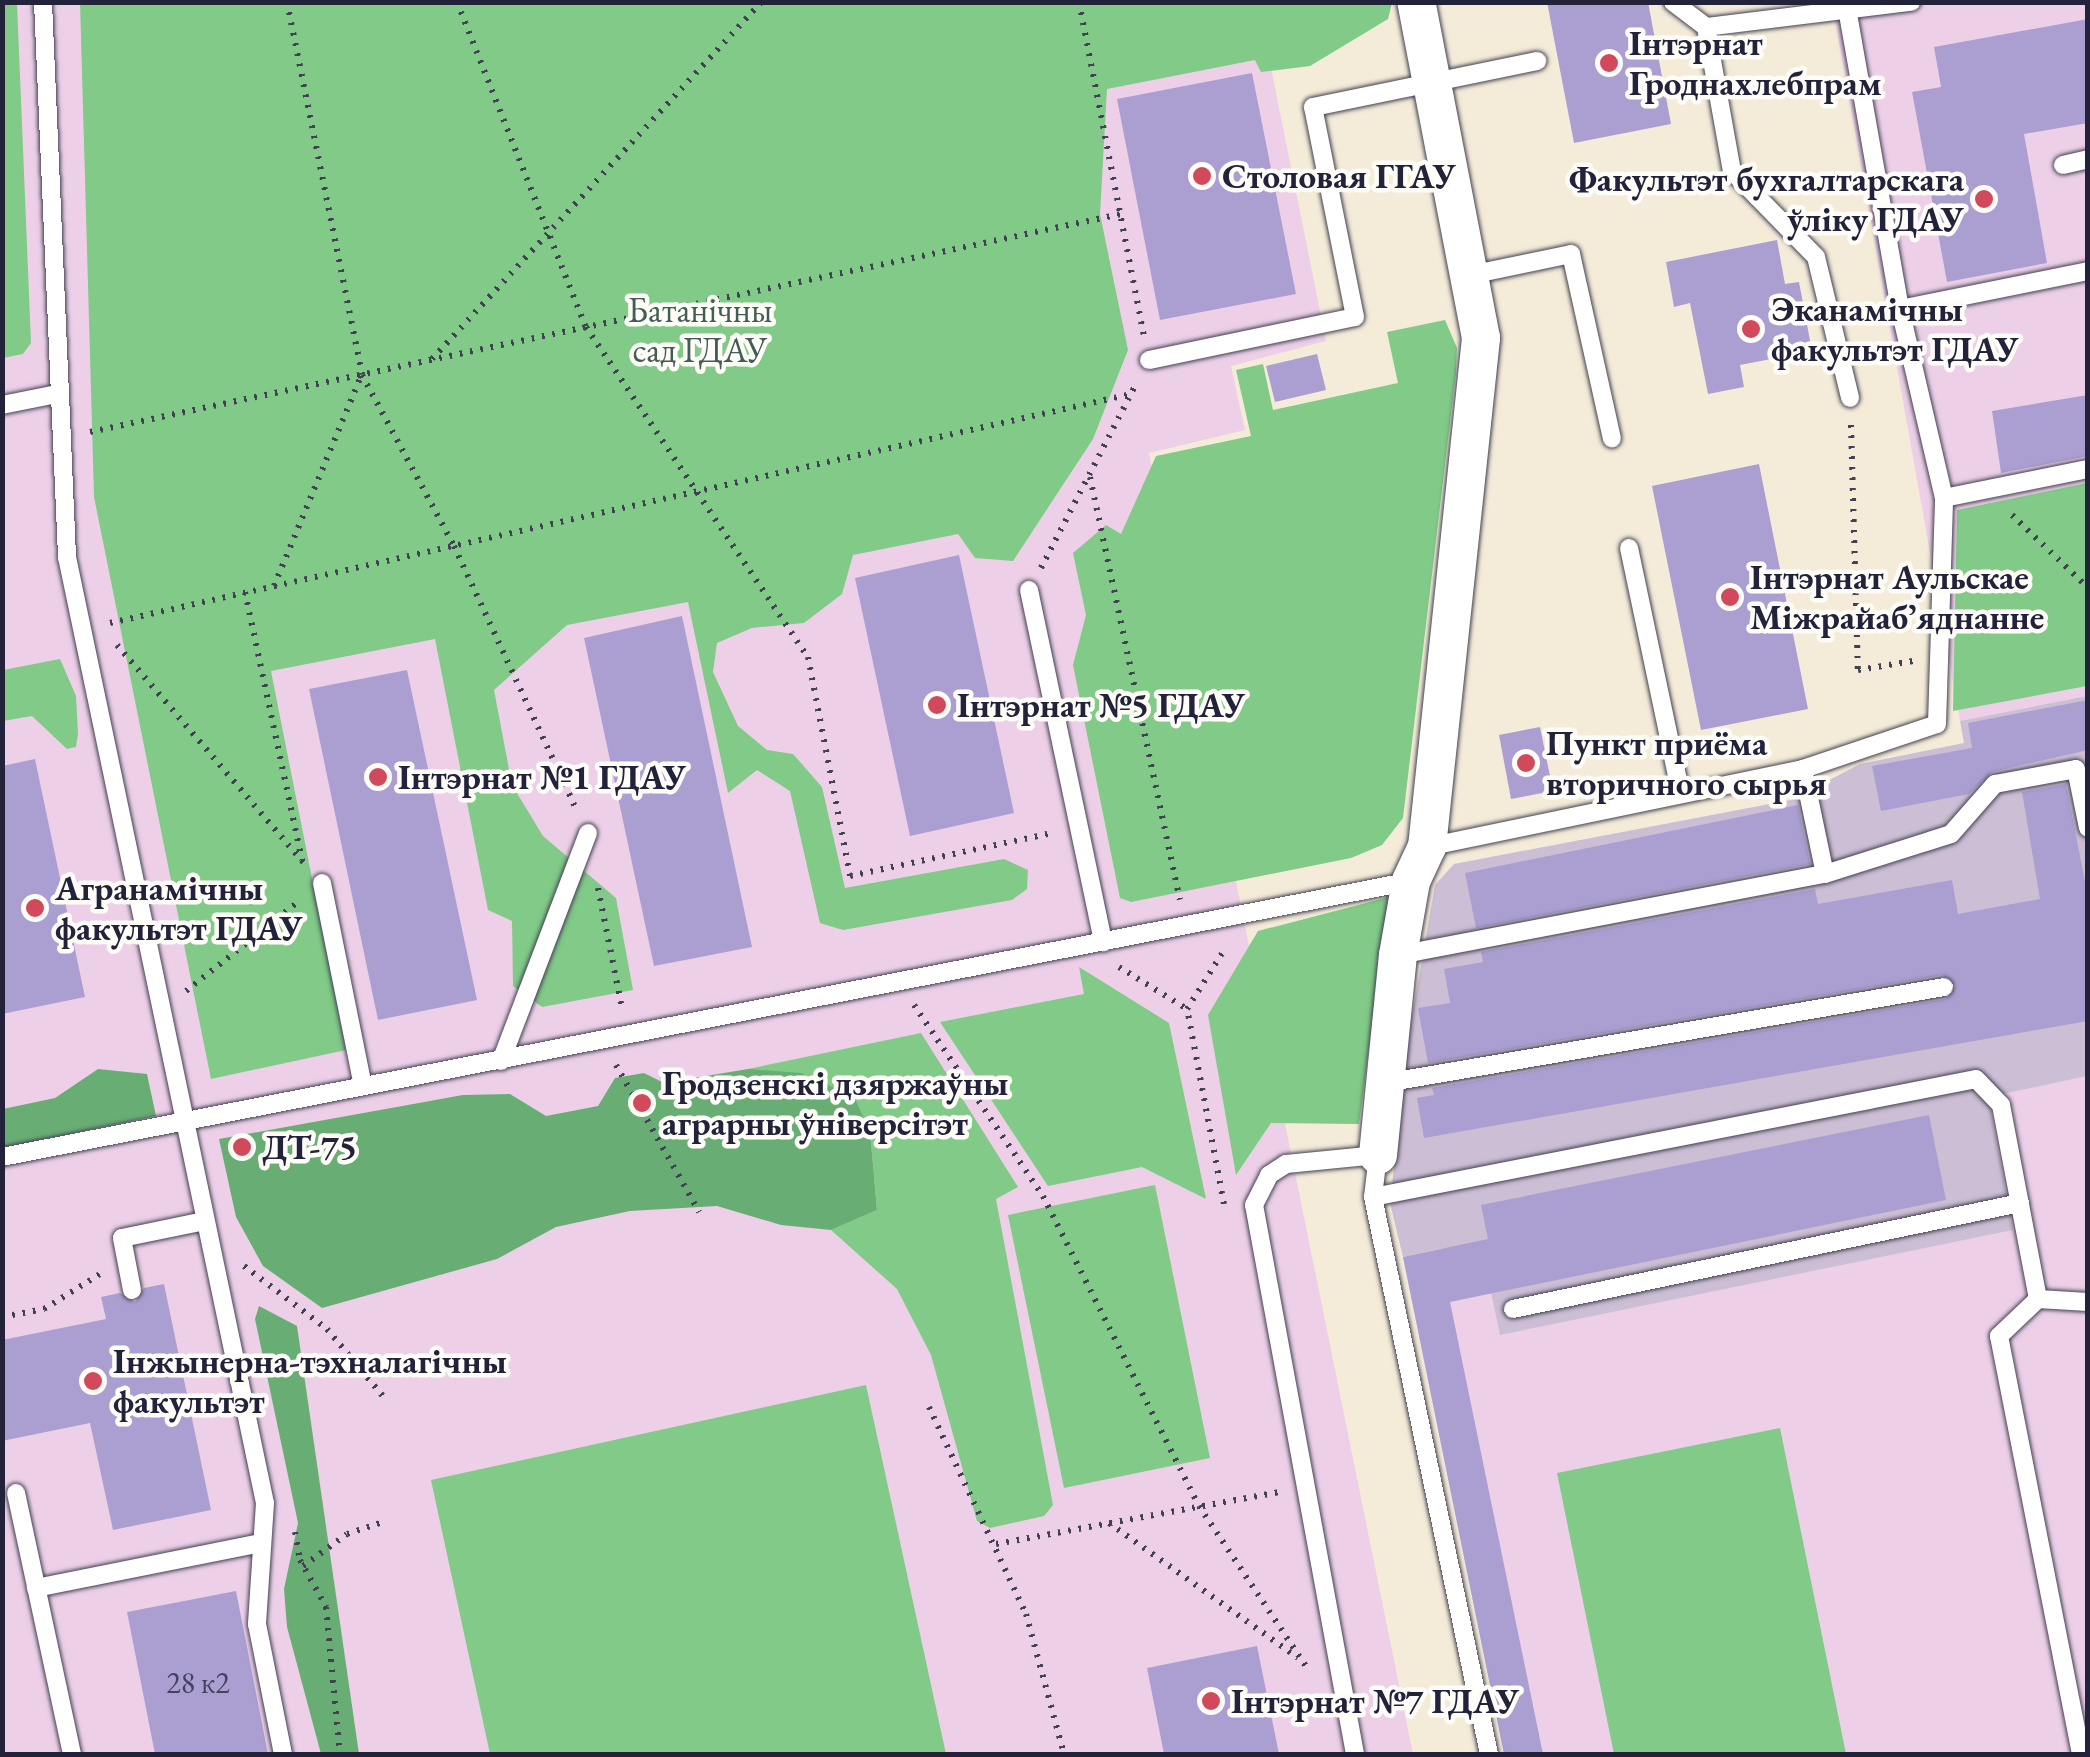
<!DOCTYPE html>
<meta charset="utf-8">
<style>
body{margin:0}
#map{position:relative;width:2090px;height:1757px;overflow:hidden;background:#f4ecd8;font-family:"EB Garamond",serif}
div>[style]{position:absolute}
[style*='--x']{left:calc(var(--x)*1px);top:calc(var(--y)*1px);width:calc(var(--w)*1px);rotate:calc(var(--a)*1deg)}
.built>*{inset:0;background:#edd0e8}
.industrial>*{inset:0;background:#ccbed4}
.green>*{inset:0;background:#81ca87}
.forest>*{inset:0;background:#68ae74}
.building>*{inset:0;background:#ab9fd2}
.path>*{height:6px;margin-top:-3px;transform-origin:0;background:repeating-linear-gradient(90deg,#424053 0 2.5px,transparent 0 10.5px)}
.roads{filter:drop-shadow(0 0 2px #424053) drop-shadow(0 0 2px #424053)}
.lane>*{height:18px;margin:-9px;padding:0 9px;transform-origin:9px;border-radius:9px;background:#fff}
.street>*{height:38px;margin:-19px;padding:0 19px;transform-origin:19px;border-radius:19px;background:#fff}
.dots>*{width:28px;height:28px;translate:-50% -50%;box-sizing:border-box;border:5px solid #fdfcf7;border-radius:50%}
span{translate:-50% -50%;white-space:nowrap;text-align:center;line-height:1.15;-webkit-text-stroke:9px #fdfcf7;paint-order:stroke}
.number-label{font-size:30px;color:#444161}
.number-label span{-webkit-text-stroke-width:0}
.poi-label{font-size:35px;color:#22223b;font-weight:700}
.left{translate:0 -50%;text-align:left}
.right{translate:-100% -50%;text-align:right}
.park-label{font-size:35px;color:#435d56}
.frame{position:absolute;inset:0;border:5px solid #22223b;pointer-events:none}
</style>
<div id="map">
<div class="built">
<i style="clip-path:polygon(3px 3px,1258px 3px,1326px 341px,1231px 366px,1245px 430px,1149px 453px,1413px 1754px,3px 1754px)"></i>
<i style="clip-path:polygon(1832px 3px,2087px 3px,2087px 696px,1960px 721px)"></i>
<i style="clip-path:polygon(2087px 1076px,2087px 1754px,1504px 1754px,1403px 1257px,1439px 1249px,1483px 1254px,1501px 1334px,2012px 1230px,1988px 1096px)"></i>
</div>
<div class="industrial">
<i style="clip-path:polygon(2087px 696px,2087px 1076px,1988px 1097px,2013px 1230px,1500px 1335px,1483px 1254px,1439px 1249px,1403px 1257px,1390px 1203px,1408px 1039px,1435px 885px,1454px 864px,1791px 800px,1860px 764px,1964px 743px,1960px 721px)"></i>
</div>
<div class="green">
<i style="clip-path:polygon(2px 3px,17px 3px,31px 343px,23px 354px,3px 358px)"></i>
<i style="clip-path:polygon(1392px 3px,1388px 19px,1310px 66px,1261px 72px,1255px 60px,1107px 89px,1100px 214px,1128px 350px,1093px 439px,1013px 561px,975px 558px,958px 534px,853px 555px,842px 594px,804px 623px,752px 628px,717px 643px,713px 672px,738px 726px,767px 750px,793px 754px,822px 787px,845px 888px,1004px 859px,1028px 870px,1027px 889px,1012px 900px,843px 930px,820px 923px,790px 791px,757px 770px,728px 793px,688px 602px,567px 625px,494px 690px,512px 785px,543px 836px,616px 898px,633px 990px,542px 1007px,513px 986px,512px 921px,488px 910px,435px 639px,271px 671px,346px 1050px,211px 1079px,94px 497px,80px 2px)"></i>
<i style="clip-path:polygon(1445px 320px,1457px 348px,1456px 372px,1403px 818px,1382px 845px,1351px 858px,1131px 902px,1120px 898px,1073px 665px,1086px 615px,1073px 553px,1106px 525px,1121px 534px,1156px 456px,1251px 436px,1236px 370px,1263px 364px,1273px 410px,1398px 383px,1387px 332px)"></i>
<i style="clip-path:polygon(2087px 483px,2087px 686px,1953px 711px,1957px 510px)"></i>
<i style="clip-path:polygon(60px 659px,76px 696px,78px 734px,76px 747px,67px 749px,32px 716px,3px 721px,3px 670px)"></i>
<i style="clip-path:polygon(1389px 897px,1359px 1124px,1271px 1123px,1236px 1175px,1208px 1015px,1258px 931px)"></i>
<i style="clip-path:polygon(1079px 967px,1169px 1023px,1206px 1199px,1142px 1167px,1048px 1186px,940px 1022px,1084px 994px)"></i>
<i style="clip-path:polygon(921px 1033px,1018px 1187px,996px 1199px,1053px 1505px,1044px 1516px,990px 1528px,977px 1521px,931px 1355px,897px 1289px,831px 1230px,877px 1210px,870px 1131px,748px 1069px)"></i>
<i style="clip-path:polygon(1155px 1185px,1210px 1458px,1064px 1488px,1008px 1215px)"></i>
<i style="clip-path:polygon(866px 1385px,946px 1754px,490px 1754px,431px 1480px)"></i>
<i style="clip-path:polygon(1780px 1428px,1846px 1754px,1614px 1754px,1557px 1473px)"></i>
</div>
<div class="forest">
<i style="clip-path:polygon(98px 1069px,147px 1074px,156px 1116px,3px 1148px,3px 1109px,55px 1098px)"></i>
<i style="clip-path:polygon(748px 1069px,801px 1073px,854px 1097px,870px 1131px,877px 1210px,831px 1230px,781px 1225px,717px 1206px,630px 1211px,556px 1227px,497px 1259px,322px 1308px,263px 1266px,236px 1217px,219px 1139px,463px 1095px,510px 1094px,546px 1116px,598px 1106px,615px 1078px,644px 1073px,664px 1083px)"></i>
<i style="clip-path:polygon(259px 1306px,297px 1326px,359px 1754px,321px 1754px,287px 1627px,284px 1589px,298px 1523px,255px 1319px)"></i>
</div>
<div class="building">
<i style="clip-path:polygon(1547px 2px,1648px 2px,1671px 124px,1574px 143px)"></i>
<i style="clip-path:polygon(2088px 19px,2088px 123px,2024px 134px,2047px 263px,1947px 282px,1912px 92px,1941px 87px,1934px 47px)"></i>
<i style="clip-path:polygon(1252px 73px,1296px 294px,1160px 320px,1117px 99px)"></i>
<i style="clip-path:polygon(1777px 240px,1785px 284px,1799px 282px,1812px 351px,1740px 365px,1744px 387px,1708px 394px,1690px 303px,1674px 307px,1666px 262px)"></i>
<i style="clip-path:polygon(1317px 354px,1326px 390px,1275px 402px,1266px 366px)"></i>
<i style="clip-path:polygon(2088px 395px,2088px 456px,2001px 473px,1992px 411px)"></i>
<i style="clip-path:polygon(1759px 464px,1808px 709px,1701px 730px,1652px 486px)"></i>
<i style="clip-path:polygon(959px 555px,1014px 813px,910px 836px,855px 578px)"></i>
<i style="clip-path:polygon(682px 616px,752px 947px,654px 966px,584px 638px)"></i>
<i style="clip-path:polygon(407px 670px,477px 1000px,378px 1020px,309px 689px)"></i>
<i style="clip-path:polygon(2088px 700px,2088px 750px,1992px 772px,1969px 794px,1881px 811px,1872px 766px,1972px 748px,1968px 723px)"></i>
<i style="clip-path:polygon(1540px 727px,1553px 791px,1511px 799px,1499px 735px)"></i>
<i style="clip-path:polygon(35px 759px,85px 997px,2px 1014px,2px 766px)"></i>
<i style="clip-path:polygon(2066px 784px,2088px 897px,2088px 1021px,1424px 1138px,1417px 1098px,1434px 1095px,1432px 1088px,1946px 999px,1956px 986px,1942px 975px,1428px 1063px,1418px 1008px,1450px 1003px,1444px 969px,1483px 962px,1481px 952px,1815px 889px,1818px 904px,1952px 880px,1958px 914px,2040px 899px,2022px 792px)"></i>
<i style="clip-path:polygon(1798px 805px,1810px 864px,1476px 928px,1465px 873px)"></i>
<i style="clip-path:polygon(1929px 1115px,1946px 1200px,1450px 1302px,1543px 1754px,1504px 1754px,1403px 1257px,1488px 1239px,1481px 1205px)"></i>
<i style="clip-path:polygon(164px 1284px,211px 1510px,113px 1530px,90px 1423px,2px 1441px,2px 1340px,106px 1319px,101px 1297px,120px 1293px,135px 1302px,144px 1288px)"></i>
<i style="clip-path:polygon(236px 1591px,268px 1754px,155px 1754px,127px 1612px)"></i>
<i style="clip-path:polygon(1257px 1646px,1279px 1754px,1164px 1754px,1147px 1668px)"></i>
</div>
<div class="path">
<i style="--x:287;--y:2;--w:380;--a:78.6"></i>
<i style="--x:362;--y:375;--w:194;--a:61.7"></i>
<i style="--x:454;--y:546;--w:290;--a:65.1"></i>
<i style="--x:457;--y:2;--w:350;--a:68.4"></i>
<i style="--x:586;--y:327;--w:398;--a:56.1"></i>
<i style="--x:808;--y:657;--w:223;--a:79.1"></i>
<i style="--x:850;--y:876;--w:208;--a:-12"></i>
<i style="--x:1079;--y:2;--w:339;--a:79"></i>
<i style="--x:432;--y:359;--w:486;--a:-47.3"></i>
<i style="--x:1851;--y:425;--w:245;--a:88.4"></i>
<i style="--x:1858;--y:670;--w:56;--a:-9.3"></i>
<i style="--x:90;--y:432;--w:1054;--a:-11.94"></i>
<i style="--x:1090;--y:477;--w:432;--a:78"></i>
<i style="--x:2012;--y:515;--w:105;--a:43.8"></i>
<i style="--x:1041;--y:568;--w:207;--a:-62.7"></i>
<i style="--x:274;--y:586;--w:227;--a:-67.5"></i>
<i style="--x:245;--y:592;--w:274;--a:78"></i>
<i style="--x:110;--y:623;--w:1046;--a:-12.64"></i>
<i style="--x:117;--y:645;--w:287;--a:49.4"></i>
<i style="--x:598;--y:888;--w:122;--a:78.7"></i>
<i style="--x:1119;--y:967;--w:80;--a:31.7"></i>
<i style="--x:186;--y:991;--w:143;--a:-38.5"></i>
<i style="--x:914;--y:1005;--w:230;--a:56"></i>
<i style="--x:1043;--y:1196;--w:347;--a:63.3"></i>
<i style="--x:1199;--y:1506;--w:195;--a:56.3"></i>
<i style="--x:616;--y:1065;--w:169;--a:60.5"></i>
<i style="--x:1224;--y:1204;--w:198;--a:-100.7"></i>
<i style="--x:1187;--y:1009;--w:73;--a:-57.8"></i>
<i style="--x:244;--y:1266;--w:104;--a:37.2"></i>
<i style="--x:327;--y:1329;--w:94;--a:50.2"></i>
<i style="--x:2;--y:1317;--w:43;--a:-10.8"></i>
<i style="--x:44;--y:1309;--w:66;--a:-32"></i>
<i style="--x:929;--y:1407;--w:229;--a:64.9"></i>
<i style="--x:1026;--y:1614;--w:145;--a:74.8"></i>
<i style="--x:1109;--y:1523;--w:232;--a:35.5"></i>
<i style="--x:295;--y:1532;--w:28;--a:80"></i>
<i style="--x:300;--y:1560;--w:54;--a:61"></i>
<i style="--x:326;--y:1607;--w:148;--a:84.6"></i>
<i style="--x:996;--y:1544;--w:287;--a:-10.4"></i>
<i style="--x:303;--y:1566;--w:54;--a:-36"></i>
<i style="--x:347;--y:1534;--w:41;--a:-18.4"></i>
</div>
<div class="roads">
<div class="lane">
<i style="--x:43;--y:2;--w:556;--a:87.52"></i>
<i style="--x:67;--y:557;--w:966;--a:78.18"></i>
<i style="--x:265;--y:1503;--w:121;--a:93.8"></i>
<i style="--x:257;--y:1624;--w:133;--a:78.7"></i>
<i style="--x:1673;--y:2;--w:41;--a:37.1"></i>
<i style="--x:1706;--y:27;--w:146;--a:79.8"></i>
<i style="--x:1732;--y:171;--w:120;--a:45.7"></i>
<i style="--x:1816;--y:257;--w:145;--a:76.4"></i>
<i style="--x:1848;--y:14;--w:300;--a:80"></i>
<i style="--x:1900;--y:309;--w:194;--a:76.9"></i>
<i style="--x:1944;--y:498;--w:147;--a:-11.4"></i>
<i style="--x:1706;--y:27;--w:207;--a:-7"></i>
<i style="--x:2063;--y:165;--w:26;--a:-13"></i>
<i style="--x:1470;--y:275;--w:103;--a:-11.7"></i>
<i style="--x:1571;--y:254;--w:189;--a:77.5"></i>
<i style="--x:1900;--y:309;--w:192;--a:-11.4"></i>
<i style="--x:1149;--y:360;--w:210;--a:-11.8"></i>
<i style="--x:1355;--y:317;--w:214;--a:-101.3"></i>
<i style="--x:1313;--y:107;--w:229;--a:-11.6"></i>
<i style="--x:2;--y:405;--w:56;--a:-11.3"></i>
<i style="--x:1629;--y:548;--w:251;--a:78.1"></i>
<i style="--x:1029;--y:590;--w:360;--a:78.1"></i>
<i style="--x:1803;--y:769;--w:107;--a:78.2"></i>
<i style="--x:1825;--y:874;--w:132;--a:-17.6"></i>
<i style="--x:1951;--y:834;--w:67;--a:-48.7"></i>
<i style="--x:1995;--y:784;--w:82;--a:-10.5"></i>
<i style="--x:2076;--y:769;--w:60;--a:78.5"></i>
<i style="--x:1427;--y:847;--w:384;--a:-11.7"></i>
<i style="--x:1803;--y:769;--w:141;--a:-18.6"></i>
<i style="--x:1937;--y:724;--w:226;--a:-88.2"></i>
<i style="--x:322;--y:883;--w:207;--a:78.6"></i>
<i style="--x:1399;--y:955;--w:434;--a:-10.8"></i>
<i style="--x:501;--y:1061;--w:244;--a:-69.1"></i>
<i style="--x:1385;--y:1083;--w:567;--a:-9.74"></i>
<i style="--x:2;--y:1157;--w:1436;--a:-11.08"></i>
<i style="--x:1373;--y:1197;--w:614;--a:-11.07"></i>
<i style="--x:1976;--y:1079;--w:36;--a:46"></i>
<i style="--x:2001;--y:1105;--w:197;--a:79.2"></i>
<i style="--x:2038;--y:1299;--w:50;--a:3.4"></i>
<i style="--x:132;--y:1290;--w:53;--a:-100.9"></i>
<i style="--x:122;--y:1238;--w:85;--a:-11.6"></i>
<i style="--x:2038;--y:1299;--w:54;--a:136.5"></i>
<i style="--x:1999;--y:1336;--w:426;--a:78.9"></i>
<i style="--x:1513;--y:1309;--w:518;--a:-11.81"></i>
<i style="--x:16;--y:1493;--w:267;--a:77.9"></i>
<i style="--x:36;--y:1588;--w:230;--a:-11.3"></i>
<i style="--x:1355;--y:1754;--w:558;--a:-100.42"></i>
<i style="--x:1254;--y:1205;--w:34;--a:-63"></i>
<i style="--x:1269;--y:1175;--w:20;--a:-33"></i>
<i style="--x:1286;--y:1164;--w:92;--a:-5.6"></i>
<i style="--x:1378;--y:1155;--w:42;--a:96.8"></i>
<i style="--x:1373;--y:1197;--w:569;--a:78.24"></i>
</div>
<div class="street">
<i style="--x:1378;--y:1155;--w:201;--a:-84.3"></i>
<i style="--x:1398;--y:955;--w:75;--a:-80"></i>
<i style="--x:1411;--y:881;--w:38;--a:-65"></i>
<i style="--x:1427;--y:847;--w:512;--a:-83.94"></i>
<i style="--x:1481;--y:338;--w:342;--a:-100.9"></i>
</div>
</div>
<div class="dots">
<i style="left:1609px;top:63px;background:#d1495b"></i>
<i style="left:1202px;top:176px;background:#d1495b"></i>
<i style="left:1984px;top:199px;background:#d1495b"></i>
<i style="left:1751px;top:329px;background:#d1495b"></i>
<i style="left:1730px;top:597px;background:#d1495b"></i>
<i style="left:937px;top:705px;background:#d1495b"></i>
<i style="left:1526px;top:763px;background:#d1495b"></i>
<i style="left:378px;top:777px;background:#d1495b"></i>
<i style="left:35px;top:908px;background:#d1495b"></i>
<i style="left:642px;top:1103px;background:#d1495b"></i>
<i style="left:242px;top:1147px;background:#d1495b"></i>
<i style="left:93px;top:1381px;background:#d1495b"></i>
<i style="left:1211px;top:1701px;background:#d1495b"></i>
</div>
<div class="number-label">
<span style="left:198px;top:1683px">28 к2</span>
</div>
<div class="poi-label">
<span class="left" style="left:1629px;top:63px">Інтэрнат<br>Гроднахлебпрам</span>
<span class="left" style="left:1222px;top:176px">Столовая ГГАУ</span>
<span class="right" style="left:1964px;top:199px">Факультэт бухгалтарскага<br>ўліку ГДАУ</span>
<span class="left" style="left:1771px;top:329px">Эканамічны<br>факультэт ГДАУ</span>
<span class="left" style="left:1750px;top:597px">Інтэрнат Аульскае<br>Міжрайабʼяднанне</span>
<span class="left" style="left:957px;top:705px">Інтэрнат №5 ГДАУ</span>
<span class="left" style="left:1546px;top:763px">Пункт приёма<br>вторичного сырья</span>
<span class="left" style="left:398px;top:777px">Інтэрнат №1 ГДАУ</span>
<span class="left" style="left:55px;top:908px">Агранамічны<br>факультэт ГДАУ</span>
<span class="left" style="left:662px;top:1103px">Гродзенскі дзяржаўны<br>аграрны ўніверсітэт</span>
<span class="left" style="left:262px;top:1147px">ДТ-75</span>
<span class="left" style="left:113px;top:1381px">Інжынерна-тэхналагічны<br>факультэт</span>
<span class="left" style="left:1231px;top:1701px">Інтэрнат №7 ГДАУ</span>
</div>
<div class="park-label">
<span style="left:700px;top:330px">Батанічны<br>сад ГДАУ</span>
</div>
<div class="frame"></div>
</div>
